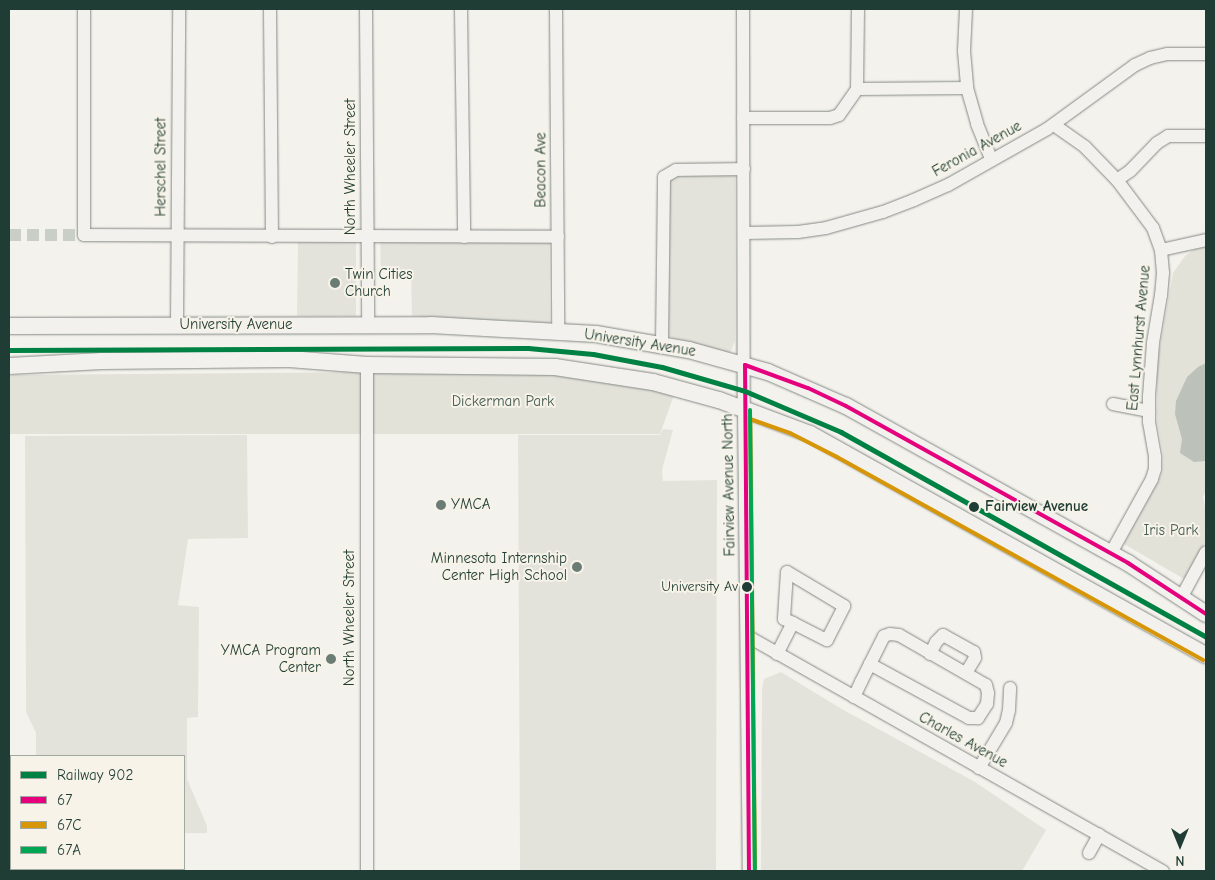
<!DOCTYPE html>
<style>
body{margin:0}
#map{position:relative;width:1215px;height:880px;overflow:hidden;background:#f4f2ec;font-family:"Comic Neue",sans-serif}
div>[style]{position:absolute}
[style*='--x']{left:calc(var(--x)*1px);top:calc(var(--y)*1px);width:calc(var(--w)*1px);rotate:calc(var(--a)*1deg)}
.built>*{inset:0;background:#e4e3db}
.green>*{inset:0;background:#e2e2d9}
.water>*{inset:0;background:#bcc2b9}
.minor-tunnel>*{height:12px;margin-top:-6px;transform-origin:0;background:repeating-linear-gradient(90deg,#c9cec7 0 12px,transparent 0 18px)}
.roads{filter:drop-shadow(0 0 1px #848985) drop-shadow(0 0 1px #848985)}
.minor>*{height:12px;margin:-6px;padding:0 6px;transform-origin:6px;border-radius:6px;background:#f2f1ed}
.major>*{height:16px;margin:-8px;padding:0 8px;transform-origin:8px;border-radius:8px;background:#f2f1ed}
.bus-1>*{height:4px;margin:-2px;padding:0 2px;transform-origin:2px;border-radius:2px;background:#e5007d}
.bus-2>*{height:4px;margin:-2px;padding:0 2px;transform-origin:2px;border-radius:2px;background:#d79608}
.bus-3>*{height:4px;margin:-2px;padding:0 2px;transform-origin:2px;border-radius:2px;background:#00a651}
.rail-1>*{height:5px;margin:-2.5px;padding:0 2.5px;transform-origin:2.5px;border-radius:2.5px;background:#008144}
.dots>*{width:14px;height:14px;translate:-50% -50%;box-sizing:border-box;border:2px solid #f7f3e8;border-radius:50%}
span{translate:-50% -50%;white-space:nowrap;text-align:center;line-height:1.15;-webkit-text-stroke:4px #f7f3e8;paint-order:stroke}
.bus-label{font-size:14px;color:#1f3d34}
.right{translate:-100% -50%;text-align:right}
.street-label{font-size:15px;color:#1f3d34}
.poi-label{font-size:15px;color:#1f3d34}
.left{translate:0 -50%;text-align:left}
.park-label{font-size:15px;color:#435b52}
.stop-label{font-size:15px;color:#1f3d34;font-weight:700}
.frame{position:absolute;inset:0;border:10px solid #1f3d34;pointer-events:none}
.legend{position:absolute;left:10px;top:755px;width:175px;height:115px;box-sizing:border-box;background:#f7f3e8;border:1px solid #a1aaa0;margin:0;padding:6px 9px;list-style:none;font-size:15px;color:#1f3d34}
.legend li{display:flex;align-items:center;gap:10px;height:25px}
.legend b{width:25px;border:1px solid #a1aaa0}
.north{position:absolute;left:1155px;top:820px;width:50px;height:50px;-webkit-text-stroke:4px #f7f3e8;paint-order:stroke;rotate:180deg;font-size:14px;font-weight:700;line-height:20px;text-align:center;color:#1f3d34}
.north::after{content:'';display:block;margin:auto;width:18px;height:22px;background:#1f3d34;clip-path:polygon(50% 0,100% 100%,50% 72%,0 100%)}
</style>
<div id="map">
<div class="built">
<i style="clip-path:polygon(735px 164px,735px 341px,730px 353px,660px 334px,667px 168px)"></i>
<i style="clip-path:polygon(356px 239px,356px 316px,297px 316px,298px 240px)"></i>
<i style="clip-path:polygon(380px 239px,549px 239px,550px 325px,412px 316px,411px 270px,381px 270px)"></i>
<i style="clip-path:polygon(663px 429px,673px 430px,662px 470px,663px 481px,717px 480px,716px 871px,520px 871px,518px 435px,660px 435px)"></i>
<i style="clip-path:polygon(247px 435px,248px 538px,188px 539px,178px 605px,199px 607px,198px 717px,187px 718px,187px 779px,207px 826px,207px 833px,184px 833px,184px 756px,36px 756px,36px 733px,26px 712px,25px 436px)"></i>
<i style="clip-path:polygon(781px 672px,840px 708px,975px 782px,1046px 830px,1022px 871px,761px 871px,762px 689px,764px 679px)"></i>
</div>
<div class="green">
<i style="clip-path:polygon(1206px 247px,1206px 491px,1203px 497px,1206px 512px,1206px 541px,1184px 579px,1124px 544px,1162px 473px,1163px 454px,1157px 421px,1157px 362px,1173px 273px,1185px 256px,1195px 249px)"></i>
<i style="clip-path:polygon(504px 371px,556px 375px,647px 389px,674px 395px,660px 434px,9px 434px,9px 375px)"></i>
</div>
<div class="water">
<i style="clip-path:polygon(1206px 363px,1206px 461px,1194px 462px,1180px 453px,1182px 439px,1175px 414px,1176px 401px,1187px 377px,1198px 367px)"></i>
</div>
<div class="minor-tunnel">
<i style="--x:9;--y:235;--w:75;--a:0"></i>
</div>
<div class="roads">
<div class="minor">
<i style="--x:84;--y:9;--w:226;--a:90"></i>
<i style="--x:84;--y:235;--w:474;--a:0.2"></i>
<i style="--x:270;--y:9;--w:228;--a:89.5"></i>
<i style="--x:366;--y:9;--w:315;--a:89.6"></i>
<i style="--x:461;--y:9;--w:228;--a:89.2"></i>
<i style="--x:556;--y:9;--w:322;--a:89.6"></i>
<i style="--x:743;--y:9;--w:401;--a:89.9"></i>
<i style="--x:744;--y:410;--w:461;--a:89.4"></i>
<i style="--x:858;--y:9;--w:80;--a:90.7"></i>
<i style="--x:857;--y:89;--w:110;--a:-0.5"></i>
<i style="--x:966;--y:9;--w:42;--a:92.7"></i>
<i style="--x:964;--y:51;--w:37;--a:85"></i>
<i style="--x:967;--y:88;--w:37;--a:74"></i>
<i style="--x:977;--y:124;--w:37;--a:68"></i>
<i style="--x:743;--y:118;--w:87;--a:0"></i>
<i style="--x:830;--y:118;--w:9;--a:-18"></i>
<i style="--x:839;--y:115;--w:32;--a:-55"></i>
<i style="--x:1054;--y:125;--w:38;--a:35"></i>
<i style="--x:1085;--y:147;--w:46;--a:45.9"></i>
<i style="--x:1117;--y:180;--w:60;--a:53.1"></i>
<i style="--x:1153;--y:228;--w:23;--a:70"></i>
<i style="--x:1161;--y:250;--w:23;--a:85"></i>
<i style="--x:1163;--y:273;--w:22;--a:95"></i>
<i style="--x:1161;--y:295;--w:49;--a:99.5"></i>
<i style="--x:1153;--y:343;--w:53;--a:94.3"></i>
<i style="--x:1149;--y:396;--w:26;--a:90"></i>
<i style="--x:1149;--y:422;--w:36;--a:80"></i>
<i style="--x:1155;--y:457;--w:12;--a:90"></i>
<i style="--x:1155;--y:469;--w:10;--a:107"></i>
<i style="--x:1152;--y:479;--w:85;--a:119"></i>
<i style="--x:1117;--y:180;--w:16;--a:-35"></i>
<i style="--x:1130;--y:171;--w:39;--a:-46"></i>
<i style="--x:1157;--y:143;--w:13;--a:-32"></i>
<i style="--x:1168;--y:136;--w:38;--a:0"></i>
<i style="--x:745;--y:233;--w:53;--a:-1.1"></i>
<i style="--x:798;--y:232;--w:28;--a:-8"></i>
<i style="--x:826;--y:228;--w:59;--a:-15.7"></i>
<i style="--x:883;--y:212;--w:33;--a:-21"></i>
<i style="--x:914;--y:200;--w:37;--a:-24"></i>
<i style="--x:948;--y:185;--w:114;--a:-29.5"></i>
<i style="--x:1047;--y:129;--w:109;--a:-36"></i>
<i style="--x:1135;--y:65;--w:17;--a:-25"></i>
<i style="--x:1150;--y:58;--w:18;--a:-13"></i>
<i style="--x:1168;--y:54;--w:38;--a:0"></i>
<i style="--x:1161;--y:250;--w:46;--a:-12.5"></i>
<i style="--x:177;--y:325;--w:316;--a:-89.6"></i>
<i style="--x:662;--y:344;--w:167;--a:-89.3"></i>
<i style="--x:664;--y:177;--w:14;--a:-30"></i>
<i style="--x:676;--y:170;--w:68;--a:-0.8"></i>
<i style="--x:1113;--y:404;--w:37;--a:11"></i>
<i style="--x:1181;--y:598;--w:52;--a:-61.5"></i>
<i style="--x:747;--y:636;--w:478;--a:29.5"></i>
<i style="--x:777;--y:654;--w:35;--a:-63"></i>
<i style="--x:793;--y:623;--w:38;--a:27"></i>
<i style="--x:827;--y:640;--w:38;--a:-63"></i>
<i style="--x:844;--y:606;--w:66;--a:-149.2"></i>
<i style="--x:787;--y:572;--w:47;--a:93.7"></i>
<i style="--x:784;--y:619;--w:10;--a:24"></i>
<i style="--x:930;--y:654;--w:13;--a:-63"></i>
<i style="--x:936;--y:642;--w:10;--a:-45"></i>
<i style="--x:943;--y:635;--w:35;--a:29"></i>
<i style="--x:974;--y:652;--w:6;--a:81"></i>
<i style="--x:975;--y:658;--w:17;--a:121"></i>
<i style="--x:854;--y:697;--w:17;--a:-65"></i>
<i style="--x:861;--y:682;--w:51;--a:-63.4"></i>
<i style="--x:884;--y:636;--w:6;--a:-18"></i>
<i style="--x:890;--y:634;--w:9;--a:6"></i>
<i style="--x:899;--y:635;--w:100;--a:29.9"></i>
<i style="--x:986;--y:685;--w:8;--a:76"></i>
<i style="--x:988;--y:693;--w:11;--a:95"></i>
<i style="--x:987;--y:704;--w:17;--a:123"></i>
<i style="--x:978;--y:718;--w:9;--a:180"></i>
<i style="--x:969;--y:718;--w:113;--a:-151.4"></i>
<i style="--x:979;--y:768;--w:52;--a:-59"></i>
<i style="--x:1006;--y:723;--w:13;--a:-77"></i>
<i style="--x:1009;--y:710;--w:22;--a:-87"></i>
<i style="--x:1089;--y:853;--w:21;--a:-61"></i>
<i style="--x:367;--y:871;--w:506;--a:-90"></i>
</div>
<div class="major">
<i style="--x:9;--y:326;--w:422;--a:-0.1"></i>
<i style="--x:431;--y:325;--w:165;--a:3.1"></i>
<i style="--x:596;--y:334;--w:94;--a:9.8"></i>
<i style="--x:689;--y:350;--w:82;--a:15.6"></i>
<i style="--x:768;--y:372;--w:85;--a:23.6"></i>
<i style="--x:846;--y:406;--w:323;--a:29.1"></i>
<i style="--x:1128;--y:563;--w:93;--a:33.2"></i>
<i style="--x:9;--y:366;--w:93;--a:-3.1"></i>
<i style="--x:102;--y:361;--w:187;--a:-0.6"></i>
<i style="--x:289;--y:359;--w:78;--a:4.4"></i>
<i style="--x:367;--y:365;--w:188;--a:0.6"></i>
<i style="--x:555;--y:367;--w:99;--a:8.7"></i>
<i style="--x:653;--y:382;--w:68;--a:15.3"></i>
<i style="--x:719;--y:400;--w:97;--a:20.5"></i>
<i style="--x:810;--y:434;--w:453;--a:29.2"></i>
</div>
</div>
<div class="bus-1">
<i style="--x:749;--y:871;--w:506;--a:-90.45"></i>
<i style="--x:745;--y:365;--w:67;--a:20.1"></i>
<i style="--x:808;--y:388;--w:42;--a:25.3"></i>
<i style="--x:846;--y:406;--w:323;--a:29.1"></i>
<i style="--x:1128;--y:563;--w:93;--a:33.2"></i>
</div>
<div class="bus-2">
<i style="--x:755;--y:871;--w:452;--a:-90.6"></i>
<i style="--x:750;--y:419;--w:42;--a:19.3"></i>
<i style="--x:790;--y:433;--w:53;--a:27.1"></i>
<i style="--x:837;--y:457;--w:419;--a:29"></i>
</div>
<div class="bus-3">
<i style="--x:750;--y:410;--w:461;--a:89.4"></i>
</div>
<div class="rail-1">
<i style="--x:9;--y:350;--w:519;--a:-0.22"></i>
<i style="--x:528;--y:348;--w:65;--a:5.3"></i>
<i style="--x:593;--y:354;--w:70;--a:10.7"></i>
<i style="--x:662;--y:367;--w:86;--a:16.1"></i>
<i style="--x:745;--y:391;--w:104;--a:23.1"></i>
<i style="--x:841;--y:432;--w:419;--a:29.3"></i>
</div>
<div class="dots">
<i style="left:335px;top:283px;background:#6a7c74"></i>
<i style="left:441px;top:505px;background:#6a7c74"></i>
<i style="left:974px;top:507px;background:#1f3d34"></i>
<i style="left:577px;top:567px;background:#6a7c74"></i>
<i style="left:747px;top:587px;background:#1f3d34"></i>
<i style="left:331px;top:659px;background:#6a7c74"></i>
</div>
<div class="bus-label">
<span class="right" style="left:738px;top:587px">University Av</span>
</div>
<div class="street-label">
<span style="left:977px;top:149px;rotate:-29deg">Feronia Avenue</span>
<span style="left:161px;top:167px;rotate:-90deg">Herschel Street</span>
<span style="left:351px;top:167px;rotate:-90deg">North Wheeler Street</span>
<span style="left:541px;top:170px;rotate:-90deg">Beacon Ave</span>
<span style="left:236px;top:325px">University Avenue</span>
<span style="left:1139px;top:338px;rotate:-85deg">East Lynnhurst Avenue</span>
<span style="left:640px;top:343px;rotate:9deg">University Avenue</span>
<span style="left:729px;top:485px;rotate:-91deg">Fairview Avenue North</span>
<span style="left:350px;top:618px;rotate:-90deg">North Wheeler Street</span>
<span style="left:963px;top:740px;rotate:29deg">Charles Avenue</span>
</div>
<div class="poi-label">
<span class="left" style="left:345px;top:283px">Twin Cities<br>Church</span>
<span class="left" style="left:451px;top:505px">YMCA</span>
<span class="right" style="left:567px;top:567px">Minnesota Internship<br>Center High School</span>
<span class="right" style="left:321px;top:659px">YMCA Program<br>Center</span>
</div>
<div class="park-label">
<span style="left:503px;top:402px">Dickerman Park</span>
<span style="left:1171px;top:531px">Iris Park</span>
</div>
<div class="stop-label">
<span class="left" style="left:985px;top:507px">Fairview Avenue</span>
</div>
<div class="frame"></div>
<ul class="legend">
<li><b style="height:6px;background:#008144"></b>Railway 902</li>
<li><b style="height:6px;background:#e5007d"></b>67</li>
<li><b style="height:6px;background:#d79608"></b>67C</li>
<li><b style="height:6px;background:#00a651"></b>67A</li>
</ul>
<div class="north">N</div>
</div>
